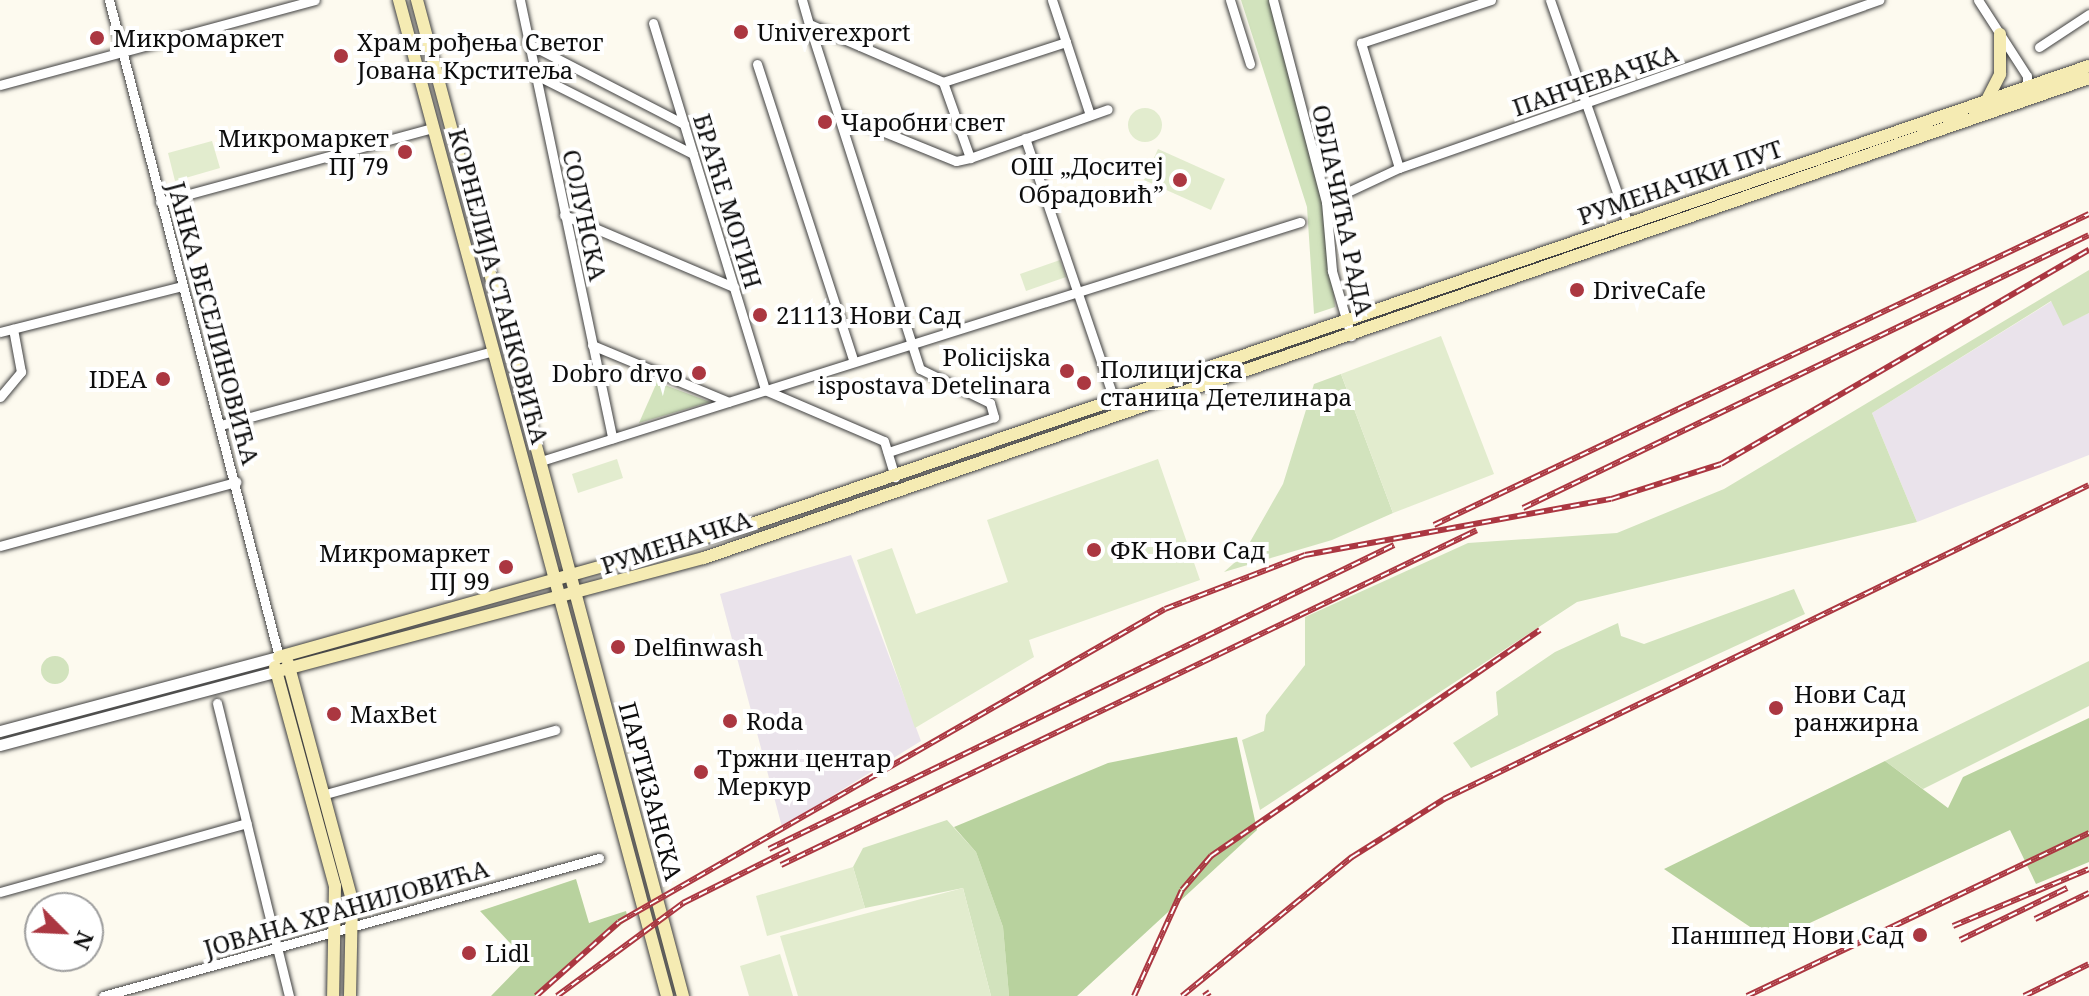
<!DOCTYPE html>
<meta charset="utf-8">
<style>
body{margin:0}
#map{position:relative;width:2089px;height:996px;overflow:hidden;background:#fdfaef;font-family:"Noto Serif",serif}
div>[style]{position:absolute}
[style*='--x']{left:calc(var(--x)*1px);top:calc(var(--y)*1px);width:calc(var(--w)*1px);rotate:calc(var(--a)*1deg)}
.industrial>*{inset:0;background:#eae3eb}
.green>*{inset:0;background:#d2e3bd}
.round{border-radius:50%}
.forest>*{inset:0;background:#b8d29e}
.pitch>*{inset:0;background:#e2ecce}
.roads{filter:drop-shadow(0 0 2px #404040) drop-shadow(0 0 2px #404040)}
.minor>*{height:9px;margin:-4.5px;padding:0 4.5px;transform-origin:4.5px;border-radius:4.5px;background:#fff}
.tertiary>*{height:11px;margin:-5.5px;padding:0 5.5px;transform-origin:5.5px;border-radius:5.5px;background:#fff}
.secondary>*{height:12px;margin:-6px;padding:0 6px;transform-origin:6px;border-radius:6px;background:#f5ebb3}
.rail>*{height:6px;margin-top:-3px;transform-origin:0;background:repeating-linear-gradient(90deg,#fff 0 9px,#ab3741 0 18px);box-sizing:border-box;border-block:2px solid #ab3741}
.dots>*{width:22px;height:22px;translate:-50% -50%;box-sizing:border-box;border:4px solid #fff;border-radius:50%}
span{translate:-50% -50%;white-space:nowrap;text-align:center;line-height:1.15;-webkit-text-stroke:8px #fff;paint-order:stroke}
.poi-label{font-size:24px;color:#0d0d0d}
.left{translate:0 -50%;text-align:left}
.right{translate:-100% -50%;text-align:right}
.street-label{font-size:24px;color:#0d0d0d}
.north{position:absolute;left:24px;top:892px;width:80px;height:80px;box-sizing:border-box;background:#fff;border:2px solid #9e9e9e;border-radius:50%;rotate:114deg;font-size:22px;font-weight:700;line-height:32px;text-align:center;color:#0d0d0d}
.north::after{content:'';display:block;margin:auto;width:28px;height:36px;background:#ab3741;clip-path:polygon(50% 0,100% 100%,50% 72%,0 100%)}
</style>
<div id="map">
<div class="industrial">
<i style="clip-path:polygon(2052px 301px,2063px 325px,2089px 313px,2089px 455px,1917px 522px,1872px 413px)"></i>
<i style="clip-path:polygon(851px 555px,921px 741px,782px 827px,720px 594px)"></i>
</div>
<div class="green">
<i style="clip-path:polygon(1241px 0,1272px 0,1326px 202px,1335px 307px,1314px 314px,1307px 207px)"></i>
<i style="clip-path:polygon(2089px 270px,2089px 313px,2063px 326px,2051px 301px,1872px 413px,1917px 522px,1577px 602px,1260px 810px,1242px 740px,1264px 731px,1266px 715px,1305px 665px,1305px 617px,1468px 543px,1617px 533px,1724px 489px)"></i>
<i style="clip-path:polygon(1341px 374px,1393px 513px,1332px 540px,1224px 572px,1242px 556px,1283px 484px,1314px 384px)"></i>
<i style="clip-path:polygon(657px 382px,710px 402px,639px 423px)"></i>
<i style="clip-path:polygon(1794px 589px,1805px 614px,1471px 768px,1453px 743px,1498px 715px,1496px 692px,1555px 652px,1618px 623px,1621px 636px,1644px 644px)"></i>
<i class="round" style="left:41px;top:656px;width:28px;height:28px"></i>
<i style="clip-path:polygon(2089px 661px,2089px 706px,1923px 789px,1885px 761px)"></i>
<i style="clip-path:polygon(947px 820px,976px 852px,1003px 927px,1009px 996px,991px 996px,963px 888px,865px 908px,853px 867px,863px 848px)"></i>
</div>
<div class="forest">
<i style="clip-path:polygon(2089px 718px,2089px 862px,2036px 884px,2010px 830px,1771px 941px,1664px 869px,1885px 761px,1948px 808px,1963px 777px)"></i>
<i style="clip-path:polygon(1237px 737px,1257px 830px,1077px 996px,1009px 996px,1003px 927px,976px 852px,954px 827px,1108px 763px)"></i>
<i style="clip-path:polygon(576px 879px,589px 923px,626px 911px,628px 919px,535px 996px,491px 996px,526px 960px,480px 911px)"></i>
</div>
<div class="pitch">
<i class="round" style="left:1128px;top:108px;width:34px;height:34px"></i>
<i style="clip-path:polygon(212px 141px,220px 168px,175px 181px,168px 153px)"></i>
<i style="clip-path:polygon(1158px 149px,1225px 179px,1211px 210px,1144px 180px)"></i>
<i style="clip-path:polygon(1060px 260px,1066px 277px,1026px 291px,1020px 274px)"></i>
<i style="clip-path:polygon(1441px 336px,1494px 474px,1393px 513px,1341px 374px)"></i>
<i style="clip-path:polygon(617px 459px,623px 478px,578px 493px,572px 474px)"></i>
<i style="clip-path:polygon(1158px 459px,1200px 580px,1029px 640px,1034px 657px,915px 728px,857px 560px,892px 548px,916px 614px,1008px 582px,987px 520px)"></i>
<i style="clip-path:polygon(853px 867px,865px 908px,767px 936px,756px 896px)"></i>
<i style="clip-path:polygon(963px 888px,991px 996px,798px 996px,780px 936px)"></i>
<i style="clip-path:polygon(780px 954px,793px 996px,749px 996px,740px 966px)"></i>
</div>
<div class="roads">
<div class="minor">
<i style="--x:109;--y:0;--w:679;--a:75.49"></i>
<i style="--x:520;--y:0;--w:448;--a:78.1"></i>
<i style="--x:802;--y:0;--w:25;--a:74"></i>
<i style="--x:809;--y:24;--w:146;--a:23.4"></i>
<i style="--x:1052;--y:0;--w:44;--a:71.6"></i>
<i style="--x:1230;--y:0;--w:67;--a:72.6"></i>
<i style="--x:1273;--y:0;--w:209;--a:75.3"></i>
<i style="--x:1326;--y:202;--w:69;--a:85"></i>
<i style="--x:1332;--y:271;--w:68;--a:73.7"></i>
<i style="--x:1550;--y:0;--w:237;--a:70.8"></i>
<i style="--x:1978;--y:0;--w:90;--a:57.2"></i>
<i style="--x:2027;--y:76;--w:14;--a:90"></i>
<i style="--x:653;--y:23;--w:384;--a:73"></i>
<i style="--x:765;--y:390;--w:129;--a:23.2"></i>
<i style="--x:884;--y:441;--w:38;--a:73"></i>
<i style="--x:809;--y:24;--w:362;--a:72.2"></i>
<i style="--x:920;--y:369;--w:78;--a:25.9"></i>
<i style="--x:990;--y:403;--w:15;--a:74"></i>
<i style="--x:994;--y:417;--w:112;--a:161.7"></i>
<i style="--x:527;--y:43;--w:177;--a:27.3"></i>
<i style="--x:2039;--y:47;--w:60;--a:-33.4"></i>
<i style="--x:757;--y:64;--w:313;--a:72"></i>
<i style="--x:534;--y:74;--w:178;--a:26.7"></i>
<i style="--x:0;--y:85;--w:326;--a:-15.1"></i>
<i style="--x:840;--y:114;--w:125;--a:22.1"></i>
<i style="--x:956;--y:161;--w:14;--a:-12"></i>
<i style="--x:1090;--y:115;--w:77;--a:-108.2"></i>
<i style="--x:1066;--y:42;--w:129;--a:162"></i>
<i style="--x:943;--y:82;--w:81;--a:70.4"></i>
<i style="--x:970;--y:158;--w:146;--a:-19.5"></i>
<i style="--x:1025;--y:138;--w:277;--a:71.2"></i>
<i style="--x:1399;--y:168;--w:131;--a:-106.9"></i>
<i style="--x:1361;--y:43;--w:137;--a:-18.3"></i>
<i style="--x:160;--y:202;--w:283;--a:-15.2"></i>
<i style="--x:1326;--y:202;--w:81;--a:-25"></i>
<i style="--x:1399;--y:168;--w:509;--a:-19.29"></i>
<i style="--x:564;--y:215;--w:185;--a:23"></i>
<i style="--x:0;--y:332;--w:188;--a:-14.2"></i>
<i style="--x:592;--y:345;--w:148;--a:22.6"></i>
<i style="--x:0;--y:397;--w:33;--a:-50"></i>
<i style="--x:21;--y:372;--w:44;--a:-100.5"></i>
<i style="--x:221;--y:425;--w:282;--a:-15.2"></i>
<i style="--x:541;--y:461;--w:796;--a:-17.48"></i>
<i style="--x:0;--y:546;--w:245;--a:-15.2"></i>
<i style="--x:217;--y:703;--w:302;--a:76.2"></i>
<i style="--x:329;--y:793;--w:235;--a:-15.6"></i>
<i style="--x:0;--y:892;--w:256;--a:-15.6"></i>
<i style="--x:103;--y:996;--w:515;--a:-15.55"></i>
</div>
<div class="tertiary">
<i style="--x:0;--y:731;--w:289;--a:-14.9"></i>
<i style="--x:0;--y:745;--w:285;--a:-14.9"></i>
</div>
<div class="secondary">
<i style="--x:399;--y:0;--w:1031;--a:74.94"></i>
<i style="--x:417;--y:0;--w:1031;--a:75.05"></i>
<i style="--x:1988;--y:98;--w:27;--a:-63"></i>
<i style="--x:2000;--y:74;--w:40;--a:-90"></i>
<i style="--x:279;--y:657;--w:482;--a:-15.7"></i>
<i style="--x:743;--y:527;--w:1423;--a:-18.91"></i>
<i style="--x:288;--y:663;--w:245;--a:74.9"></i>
<i style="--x:352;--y:900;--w:96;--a:91.2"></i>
<i style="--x:275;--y:667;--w:227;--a:74.7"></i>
<i style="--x:335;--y:886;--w:110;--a:91"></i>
<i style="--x:275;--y:672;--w:444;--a:-14.9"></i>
<i style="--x:704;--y:558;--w:1466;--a:-19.11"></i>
</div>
</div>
<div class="rail">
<i style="--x:1523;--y:508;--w:628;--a:-25.75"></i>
<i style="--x:1434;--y:525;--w:725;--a:-25.4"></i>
<i style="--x:769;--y:849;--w:695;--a:-25.94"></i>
<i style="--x:781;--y:865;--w:772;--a:-25.7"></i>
<i style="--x:2035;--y:919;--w:60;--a:-25.7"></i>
<i style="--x:1953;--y:926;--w:147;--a:-22.7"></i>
<i style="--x:1960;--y:940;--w:119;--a:-25.9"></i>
<i style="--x:536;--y:996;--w:111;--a:-41.7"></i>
<i style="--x:619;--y:922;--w:629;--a:-29.82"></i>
<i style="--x:1165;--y:609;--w:150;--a:-21.1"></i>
<i style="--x:1305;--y:555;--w:311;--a:-10.4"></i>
<i style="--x:1611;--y:499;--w:115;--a:-17.7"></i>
<i style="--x:1721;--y:464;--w:426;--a:-30.2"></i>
<i style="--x:557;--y:996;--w:157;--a:-36.4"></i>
<i style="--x:683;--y:903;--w:119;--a:-26.6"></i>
<i style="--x:1134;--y:996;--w:116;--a:-65.6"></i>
<i style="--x:1182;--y:890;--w:45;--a:-49.5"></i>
<i style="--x:1211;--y:856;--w:399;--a:-34.5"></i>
<i style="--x:1182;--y:996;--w:220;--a:-39.3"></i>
<i style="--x:1352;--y:857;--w:109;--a:-32.2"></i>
<i style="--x:1444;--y:799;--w:717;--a:-25.96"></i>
<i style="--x:1204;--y:996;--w:7;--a:-34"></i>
<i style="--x:1747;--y:996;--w:379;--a:-25.5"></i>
<i style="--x:2024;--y:996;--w:72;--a:-26.2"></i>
</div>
<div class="dots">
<i style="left:741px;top:32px;background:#ab3741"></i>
<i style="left:97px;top:38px;background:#ab3741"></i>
<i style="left:341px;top:56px;background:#ab3741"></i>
<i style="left:825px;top:122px;background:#ab3741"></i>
<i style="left:405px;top:152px;background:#ab3741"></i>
<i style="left:1180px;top:180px;background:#ab3741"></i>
<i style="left:1577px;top:290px;background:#ab3741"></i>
<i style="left:760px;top:315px;background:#ab3741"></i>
<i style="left:1067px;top:371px;background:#ab3741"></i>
<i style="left:699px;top:373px;background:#ab3741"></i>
<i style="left:163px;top:379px;background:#ab3741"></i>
<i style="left:1084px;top:383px;background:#ab3741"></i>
<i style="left:1094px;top:550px;background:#ab3741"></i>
<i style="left:506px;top:567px;background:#ab3741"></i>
<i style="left:618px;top:647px;background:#ab3741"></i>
<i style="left:1776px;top:708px;background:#ab3741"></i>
<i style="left:334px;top:714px;background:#ab3741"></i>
<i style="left:730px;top:721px;background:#ab3741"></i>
<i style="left:701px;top:772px;background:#ab3741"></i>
<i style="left:1920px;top:935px;background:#ab3741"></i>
<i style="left:469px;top:953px;background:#ab3741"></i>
</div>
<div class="poi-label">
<span class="left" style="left:757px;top:32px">Univerexport</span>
<span class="left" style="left:113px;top:38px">Микромаркет</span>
<span class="left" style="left:357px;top:56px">Храм рођења Светог<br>Јована Крститеља</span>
<span class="left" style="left:841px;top:122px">Чаробни свет</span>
<span class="right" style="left:389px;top:152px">Микромаркет<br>ПЈ 79</span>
<span class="right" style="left:1164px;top:180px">ОШ „Доситеј<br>Обрадовић”</span>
<span class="left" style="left:1593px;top:290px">DriveCafe</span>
<span class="left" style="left:776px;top:315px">21113 Нови Сад</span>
<span class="right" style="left:1051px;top:371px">Policijska<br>ispostava Detelinara</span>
<span class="left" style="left:1100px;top:383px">Полицијска<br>станица Детелинара</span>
<span class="right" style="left:683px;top:373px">Dobro drvo</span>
<span class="right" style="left:147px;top:379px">IDEA</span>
<span class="left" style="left:1110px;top:550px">ФК Нови Сад</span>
<span class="right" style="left:490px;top:567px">Микромаркет<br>ПЈ 99</span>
<span class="left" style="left:634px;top:647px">Delfinwash</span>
<span class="left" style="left:1794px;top:708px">Нови Сад<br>ранжирна</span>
<span class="left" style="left:350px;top:714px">MaxBet</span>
<span class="left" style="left:746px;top:721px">Roda</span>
<span class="left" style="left:717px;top:772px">Тржни центар<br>Меркур</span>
<span class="right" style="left:1904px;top:935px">Паншпед Нови Сад</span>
<span class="left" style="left:485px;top:953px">Lidl</span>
</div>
<div class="street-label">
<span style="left:1595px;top:80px;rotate:-19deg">ПАНЧЕВАЧКА</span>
<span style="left:1680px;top:182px;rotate:-19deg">РУМЕНАЧКИ ПУТ</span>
<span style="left:728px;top:201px;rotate:73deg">БРАЋЕ МОГИН</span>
<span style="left:1343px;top:210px;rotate:78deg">ОБЛАЧИЋА РАДА</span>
<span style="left:585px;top:215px;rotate:78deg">СОЛУНСКА</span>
<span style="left:499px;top:286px;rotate:75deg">КОРНЕЛИЈА СТАНКОВИЋА</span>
<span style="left:214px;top:323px;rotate:75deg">ЈАНКА ВЕСЕЛИНОВИЋА</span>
<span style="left:676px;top:542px;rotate:-18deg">РУМЕНАЧКА</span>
<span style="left:651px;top:791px;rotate:75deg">ПАРТИЗАНСКА</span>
<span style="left:346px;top:908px;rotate:-16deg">ЈОВАНА ХРАНИЛОВИЋА</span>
</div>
<div class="north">N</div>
</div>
